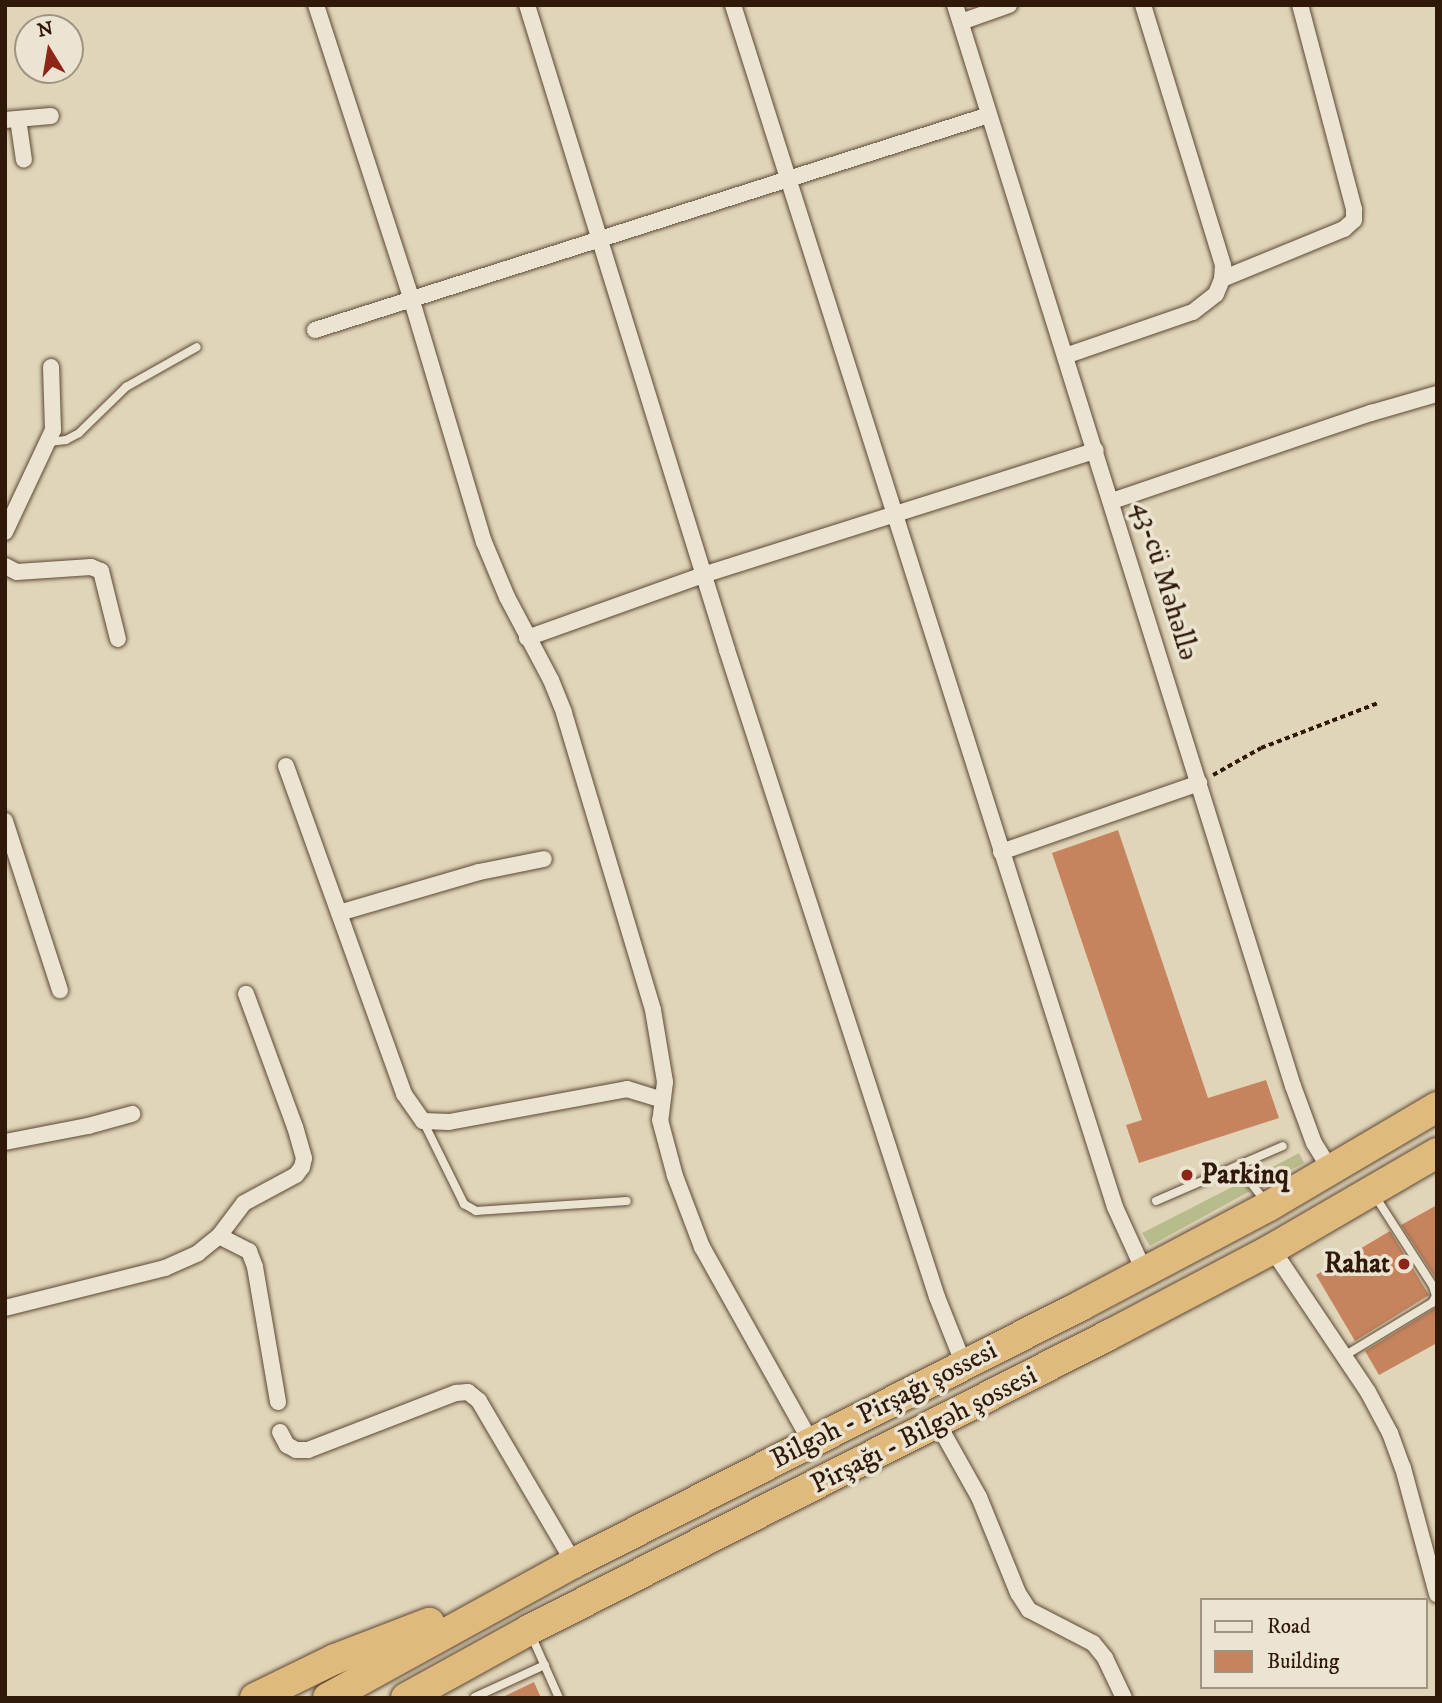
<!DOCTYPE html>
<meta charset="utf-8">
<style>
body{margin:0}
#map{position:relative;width:1442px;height:1703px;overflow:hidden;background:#e1d5b9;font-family:"IM FELL DW Pica",serif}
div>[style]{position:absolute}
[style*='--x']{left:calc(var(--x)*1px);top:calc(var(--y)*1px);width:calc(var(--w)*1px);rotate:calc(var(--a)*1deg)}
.green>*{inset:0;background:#b8bc8c}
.building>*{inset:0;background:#c5845e}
.path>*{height:3.5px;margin-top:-1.75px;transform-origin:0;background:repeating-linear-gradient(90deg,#311909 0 5px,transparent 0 8.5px)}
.roads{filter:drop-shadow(0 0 2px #5d4835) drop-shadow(0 0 2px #5d4835)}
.lane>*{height:8px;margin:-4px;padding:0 4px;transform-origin:4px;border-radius:4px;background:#ece4d2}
.street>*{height:16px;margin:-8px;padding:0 8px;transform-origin:8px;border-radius:8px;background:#ece4d2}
.highway>*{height:30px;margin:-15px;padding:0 15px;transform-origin:15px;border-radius:15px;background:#e0ba7c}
.dots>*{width:19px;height:19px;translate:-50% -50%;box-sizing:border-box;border:4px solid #ece4d2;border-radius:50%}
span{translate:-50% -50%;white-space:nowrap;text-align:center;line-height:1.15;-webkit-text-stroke:7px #ece4d2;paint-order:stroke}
.street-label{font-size:28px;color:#311909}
.poi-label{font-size:28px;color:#311909;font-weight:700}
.left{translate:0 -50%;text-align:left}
.right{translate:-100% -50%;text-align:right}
.frame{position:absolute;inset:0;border:7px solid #311909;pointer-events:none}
.legend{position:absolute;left:1200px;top:1598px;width:228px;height:91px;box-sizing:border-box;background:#ece4d2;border:2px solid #a19382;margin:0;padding:9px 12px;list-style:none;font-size:21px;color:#311909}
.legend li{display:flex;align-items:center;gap:14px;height:35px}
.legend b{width:35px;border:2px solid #a19382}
.north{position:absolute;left:14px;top:14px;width:70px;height:70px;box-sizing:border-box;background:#ece4d2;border:2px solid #a19382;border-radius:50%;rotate:349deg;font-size:19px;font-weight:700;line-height:28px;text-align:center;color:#311909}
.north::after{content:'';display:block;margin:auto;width:24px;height:32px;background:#8f2418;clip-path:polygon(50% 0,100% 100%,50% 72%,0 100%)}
</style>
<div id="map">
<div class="green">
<i style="clip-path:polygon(1299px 1153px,1304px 1163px,1260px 1186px,1253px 1177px)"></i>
<i style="clip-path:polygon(1244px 1181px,1250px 1191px,1150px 1246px,1142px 1233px)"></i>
</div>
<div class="building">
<i style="clip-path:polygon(1118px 830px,1208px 1098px,1266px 1080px,1279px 1118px,1139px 1163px,1126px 1125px,1142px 1120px,1052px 853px)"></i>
<i style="clip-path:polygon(1437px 1205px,1437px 1280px,1401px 1225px)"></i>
<i style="clip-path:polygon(1390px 1231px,1429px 1295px,1355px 1341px,1316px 1275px)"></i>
<i style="clip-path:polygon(1437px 1307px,1437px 1343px,1379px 1375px,1365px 1351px)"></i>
<i style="clip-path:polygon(534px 1682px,541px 1698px,501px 1698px)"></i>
</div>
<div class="path">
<i style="--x:1213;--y:775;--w:55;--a:-29.4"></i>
<i style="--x:1261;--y:748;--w:125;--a:-21"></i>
</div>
<div class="roads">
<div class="lane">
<i style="--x:49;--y:442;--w:17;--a:-7"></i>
<i style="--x:66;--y:440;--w:15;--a:-28"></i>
<i style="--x:79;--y:433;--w:66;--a:-44.4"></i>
<i style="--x:126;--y:387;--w:81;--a:-29.4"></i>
<i style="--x:423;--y:1121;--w:93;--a:63.7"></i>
<i style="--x:464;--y:1204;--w:14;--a:30"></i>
<i style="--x:476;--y:1211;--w:151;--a:-3.8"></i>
<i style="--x:1238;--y:1166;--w:44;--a:52.4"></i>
<i style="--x:1156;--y:1201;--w:138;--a:-23.4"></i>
<i style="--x:1344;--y:1356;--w:103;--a:-31.1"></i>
<i style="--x:1432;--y:1303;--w:8;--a:-60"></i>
<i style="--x:1436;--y:1296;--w:10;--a:-107"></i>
<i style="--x:1433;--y:1286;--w:107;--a:-122.8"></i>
<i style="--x:532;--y:1637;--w:67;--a:66.1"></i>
<i style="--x:475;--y:1697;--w:77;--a:-24.6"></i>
</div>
<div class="street">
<i style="--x:316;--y:5;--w:311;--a:72"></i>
<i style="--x:412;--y:301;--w:252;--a:73.4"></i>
<i style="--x:484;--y:542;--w:60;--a:67.3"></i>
<i style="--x:507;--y:597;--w:94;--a:62.1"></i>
<i style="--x:551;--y:680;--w:35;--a:68"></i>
<i style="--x:564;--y:713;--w:310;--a:73.3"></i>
<i style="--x:653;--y:1010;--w:73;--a:80.5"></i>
<i style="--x:665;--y:1082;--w:38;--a:97"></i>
<i style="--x:660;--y:1120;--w:58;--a:75"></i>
<i style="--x:675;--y:1176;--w:76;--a:69.2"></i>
<i style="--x:702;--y:1247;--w:223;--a:60.8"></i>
<i style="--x:527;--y:5;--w:675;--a:72.77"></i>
<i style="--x:727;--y:650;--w:680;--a:72.02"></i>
<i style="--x:937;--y:1297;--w:73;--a:68.3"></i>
<i style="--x:733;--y:5;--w:1261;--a:72.37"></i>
<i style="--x:1115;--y:1207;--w:70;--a:65.6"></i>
<i style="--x:955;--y:5;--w:1133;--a:72.64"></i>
<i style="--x:1293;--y:1086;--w:61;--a:69.8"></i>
<i style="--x:1314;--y:1143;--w:32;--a:58"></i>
<i style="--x:961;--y:22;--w:51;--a:-19.5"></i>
<i style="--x:18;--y:119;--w:41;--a:81.7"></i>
<i style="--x:5;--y:120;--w:46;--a:-5"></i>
<i style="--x:1222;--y:279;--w:132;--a:-22.3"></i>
<i style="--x:1344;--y:229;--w:13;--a:-42"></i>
<i style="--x:1354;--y:220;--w:11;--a:-90"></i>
<i style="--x:1354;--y:209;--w:211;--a:-104.8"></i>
<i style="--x:315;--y:330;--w:707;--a:-17.69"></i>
<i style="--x:1065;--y:356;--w:135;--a:-19"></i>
<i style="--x:1193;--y:312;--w:29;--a:-38"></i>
<i style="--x:1216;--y:294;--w:16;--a:-68"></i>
<i style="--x:1222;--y:279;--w:14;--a:-86"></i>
<i style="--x:1223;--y:265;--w:272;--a:-107.1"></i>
<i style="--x:1112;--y:501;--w:274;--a:-18.8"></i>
<i style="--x:1371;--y:413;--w:69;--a:-16.1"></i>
<i style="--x:5;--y:532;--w:113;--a:-64.8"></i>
<i style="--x:53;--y:430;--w:63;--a:-91.8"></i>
<i style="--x:5;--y:566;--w:13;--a:27"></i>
<i style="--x:17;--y:572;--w:74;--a:-3.9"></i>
<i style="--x:91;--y:567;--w:11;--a:22"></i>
<i style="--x:101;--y:571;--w:70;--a:76"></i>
<i style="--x:527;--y:638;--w:187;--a:-19.7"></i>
<i style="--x:703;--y:575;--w:412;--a:-17.6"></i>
<i style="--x:286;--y:766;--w:349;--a:70.2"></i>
<i style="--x:404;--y:1094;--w:33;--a:55"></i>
<i style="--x:423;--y:1121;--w:26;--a:2"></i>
<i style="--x:449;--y:1122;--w:181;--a:-10.5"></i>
<i style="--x:627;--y:1089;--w:37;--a:17"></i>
<i style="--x:5;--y:821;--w:178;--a:72"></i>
<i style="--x:1001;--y:852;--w:210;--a:-19.2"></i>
<i style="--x:339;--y:913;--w:146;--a:-16.3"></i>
<i style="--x:479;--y:872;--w:66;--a:-11.3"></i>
<i style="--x:5;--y:1142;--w:85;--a:-10.9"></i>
<i style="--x:88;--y:1126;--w:46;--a:-15.3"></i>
<i style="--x:219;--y:1236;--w:34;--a:27"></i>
<i style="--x:249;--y:1251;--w:17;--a:69"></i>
<i style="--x:255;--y:1267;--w:137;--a:80.3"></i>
<i style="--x:1272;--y:1249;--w:172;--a:56.1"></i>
<i style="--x:1368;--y:1392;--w:47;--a:61.8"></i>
<i style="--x:1390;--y:1433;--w:37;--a:70"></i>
<i style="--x:1403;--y:1468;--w:131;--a:74.9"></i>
<i style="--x:5;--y:1308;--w:165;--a:-14"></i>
<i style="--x:165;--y:1268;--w:36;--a:-24"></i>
<i style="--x:198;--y:1253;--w:27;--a:-39"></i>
<i style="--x:219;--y:1236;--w:41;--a:-52.9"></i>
<i style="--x:244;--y:1203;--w:59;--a:-28.3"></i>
<i style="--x:296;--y:1175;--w:10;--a:-53"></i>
<i style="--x:302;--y:1167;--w:9;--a:-77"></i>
<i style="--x:304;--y:1158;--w:32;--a:-106"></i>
<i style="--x:295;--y:1127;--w:142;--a:-110.2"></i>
<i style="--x:938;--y:1424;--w:84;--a:60.7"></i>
<i style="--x:979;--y:1497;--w:104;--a:67.9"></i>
<i style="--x:1018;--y:1593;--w:20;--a:57"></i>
<i style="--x:1029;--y:1610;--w:72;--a:27.3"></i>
<i style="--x:1093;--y:1643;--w:19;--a:51"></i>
<i style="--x:1105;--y:1658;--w:44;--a:64.6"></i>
<i style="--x:280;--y:1432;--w:15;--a:62"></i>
<i style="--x:287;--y:1445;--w:10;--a:29"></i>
<i style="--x:296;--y:1450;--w:12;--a:0"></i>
<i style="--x:308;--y:1450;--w:159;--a:-21.1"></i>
<i style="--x:456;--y:1393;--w:12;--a:-5"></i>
<i style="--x:468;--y:1392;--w:14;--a:39"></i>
<i style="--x:479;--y:1401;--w:188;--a:59.6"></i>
</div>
<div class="highway">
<i style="--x:255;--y:1698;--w:89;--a:-26"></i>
<i style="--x:335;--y:1659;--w:101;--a:-21"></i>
<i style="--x:328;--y:1698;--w:281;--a:-28.8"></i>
<i style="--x:574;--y:1563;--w:570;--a:-26.92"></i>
<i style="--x:1082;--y:1305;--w:212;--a:-27.9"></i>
<i style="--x:1269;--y:1206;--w:195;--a:-30.5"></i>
<i style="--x:406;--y:1698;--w:141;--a:-28.9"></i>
<i style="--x:529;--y:1630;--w:653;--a:-26.96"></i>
<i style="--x:1111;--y:1334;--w:182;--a:-27.8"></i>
<i style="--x:1272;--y:1249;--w:191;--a:-30.2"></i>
</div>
</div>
<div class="dots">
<i style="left:1187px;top:1175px;background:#8f2418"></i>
<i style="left:1404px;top:1264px;background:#8f2418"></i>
</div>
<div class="street-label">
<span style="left:1165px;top:581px;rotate:73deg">43-cü Məhəllə</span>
<span style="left:884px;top:1405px;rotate:-27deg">Bilgəh - Pirşağı şossesi</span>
<span style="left:924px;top:1430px;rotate:-27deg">Pirşağı - Bilgəh şossesi</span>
</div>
<div class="poi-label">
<span class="left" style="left:1201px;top:1175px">Parkinq</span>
<span class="right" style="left:1390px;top:1264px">Rahat</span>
</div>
<div class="frame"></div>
<ul class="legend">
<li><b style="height:9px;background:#ece4d2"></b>Road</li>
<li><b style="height:19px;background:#c5845e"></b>Building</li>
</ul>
<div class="north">N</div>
</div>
